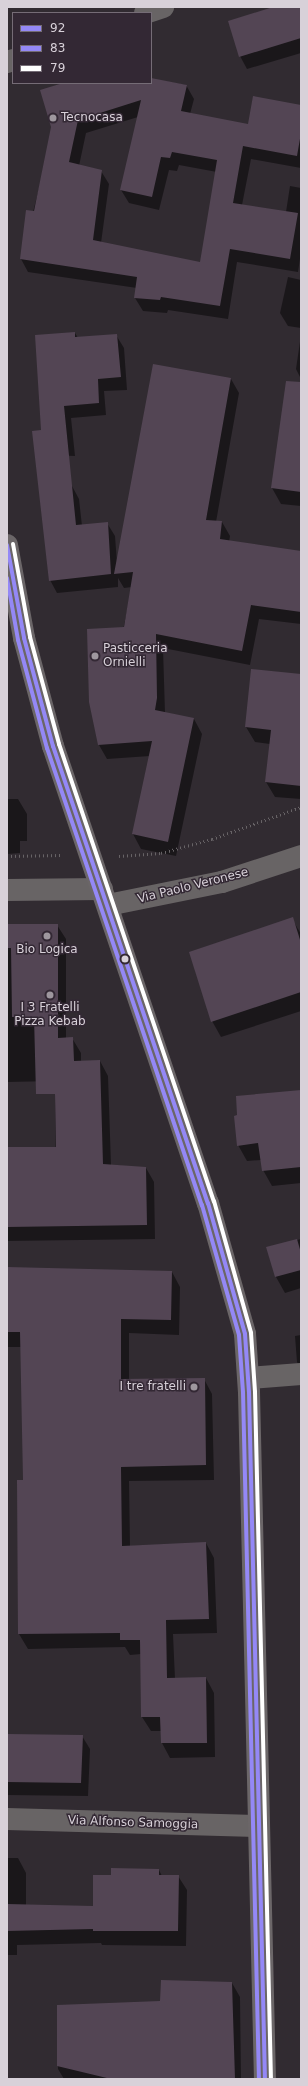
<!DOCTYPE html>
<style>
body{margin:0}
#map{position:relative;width:308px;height:2086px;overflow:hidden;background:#312b31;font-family:"DejaVu Sans",sans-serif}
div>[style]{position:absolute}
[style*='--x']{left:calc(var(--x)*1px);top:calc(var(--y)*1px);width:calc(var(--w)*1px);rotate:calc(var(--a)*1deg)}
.shadow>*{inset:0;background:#0007}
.building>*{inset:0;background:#534554}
.path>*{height:2.5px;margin-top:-1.25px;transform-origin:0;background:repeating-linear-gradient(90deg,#676366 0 1px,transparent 0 4px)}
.street>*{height:22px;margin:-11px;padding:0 11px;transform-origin:11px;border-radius:11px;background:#686465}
.secondary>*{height:22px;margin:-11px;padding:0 11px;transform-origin:11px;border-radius:11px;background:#6b6668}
.bus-1>*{height:4px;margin:-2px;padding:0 2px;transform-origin:2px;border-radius:2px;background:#9488f6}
.bus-2>*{height:4px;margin:-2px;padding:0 2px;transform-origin:2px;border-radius:2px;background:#9488f6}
.bus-3>*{height:4px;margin:-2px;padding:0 2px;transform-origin:2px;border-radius:2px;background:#fff}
.dots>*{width:11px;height:11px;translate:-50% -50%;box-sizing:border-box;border:2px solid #332834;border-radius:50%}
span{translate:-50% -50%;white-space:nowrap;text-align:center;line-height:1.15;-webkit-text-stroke:3px #332834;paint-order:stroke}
.poi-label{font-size:12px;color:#d8d1d9}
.left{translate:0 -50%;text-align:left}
.right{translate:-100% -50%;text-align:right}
.street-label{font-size:12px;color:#d8d1d9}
.frame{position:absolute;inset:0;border:8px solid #d8d1d9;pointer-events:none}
.legend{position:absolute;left:12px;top:12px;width:140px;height:72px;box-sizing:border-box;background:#332834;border:1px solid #756c76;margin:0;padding:5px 7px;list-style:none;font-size:12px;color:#d8d1d9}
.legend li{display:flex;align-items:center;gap:8px;height:20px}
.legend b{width:20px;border:1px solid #756c76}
</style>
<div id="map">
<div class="shadow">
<i style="clip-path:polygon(277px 7px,301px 7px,301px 53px,247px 69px,240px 56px)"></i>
<i style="clip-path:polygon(evenodd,151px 79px,186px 85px,194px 99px,190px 114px,249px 125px,301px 106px,301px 168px,251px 159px,242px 205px,286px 212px,290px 186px,301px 188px,301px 252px,298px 272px,237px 262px,228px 319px,168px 310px,167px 313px,143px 311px,135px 298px,137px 288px,28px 272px,21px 259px,66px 83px,151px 83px,151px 79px,138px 117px,121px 190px,129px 203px,159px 210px,169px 170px,177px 171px,179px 165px,217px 172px,201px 263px,101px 243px,109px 184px,101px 171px,79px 166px,86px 133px,138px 117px)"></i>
<i style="clip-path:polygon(288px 277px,301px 280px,301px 328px,288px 326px,280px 313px)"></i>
<i style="clip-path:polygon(75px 333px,78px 338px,116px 335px,124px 348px,127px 390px,104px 391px,106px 415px,71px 418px,75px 456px,51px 455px)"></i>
<i style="clip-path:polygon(301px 335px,301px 379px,296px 369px)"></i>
<i style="clip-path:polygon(154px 365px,231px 379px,239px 393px,216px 522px,222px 522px,230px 536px,229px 542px,301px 552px,301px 624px,259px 619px,250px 665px,163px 648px,165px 713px,194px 719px,202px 734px,176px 856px,141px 849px,133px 834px,150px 756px,107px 759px,99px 745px,132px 587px,124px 588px,118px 578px,118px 587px,57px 593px,50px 580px,72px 486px,79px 499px,82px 526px,107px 523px,115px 536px,117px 563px)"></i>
<i style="clip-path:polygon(301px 427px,301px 506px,281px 504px,272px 488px)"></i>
<i style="clip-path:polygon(252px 670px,301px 675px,301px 799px,275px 797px,266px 782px,270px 744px,255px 742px,246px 727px)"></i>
<i style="clip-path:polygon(7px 799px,18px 799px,27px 814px,27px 841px,20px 841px,20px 853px,7px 854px)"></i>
<i style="clip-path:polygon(292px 919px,301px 934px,301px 1011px,221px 1037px,212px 1021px)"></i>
<i style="clip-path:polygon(7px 925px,57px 925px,66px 939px,66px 1039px,72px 1038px,81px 1053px,81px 1062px,100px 1061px,108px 1076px,111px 1165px,146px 1168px,154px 1182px,155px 1239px,7px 1241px,7px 1184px,56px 1184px,55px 1081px,7px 1082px)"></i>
<i style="clip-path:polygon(301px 1091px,301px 1183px,272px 1186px,263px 1170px,261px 1160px,247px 1161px,238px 1145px)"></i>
<i style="clip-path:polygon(301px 1239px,301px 1288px,285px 1293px,276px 1277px,268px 1248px)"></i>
<i style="clip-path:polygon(7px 1268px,172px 1272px,180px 1287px,179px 1335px,129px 1333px,129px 1380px,204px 1379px,212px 1394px,214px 1480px,129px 1481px,130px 1546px,206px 1543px,214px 1558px,217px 1633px,173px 1634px,175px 1679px,206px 1678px,214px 1693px,215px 1757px,170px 1758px,162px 1743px,161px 1731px,151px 1731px,142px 1717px,141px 1654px,130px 1655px,125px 1647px,28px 1649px,19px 1634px,24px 1481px,22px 1347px,7px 1347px)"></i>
<i style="clip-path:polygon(301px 1335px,301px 1369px,297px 1362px,295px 1336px)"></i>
<i style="clip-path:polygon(7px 1735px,82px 1736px,90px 1749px,88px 1796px,7px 1795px)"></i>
<i style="clip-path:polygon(7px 1858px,18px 1858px,26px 1873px,26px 1906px,94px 1907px,112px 1876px,159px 1870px,162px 1876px,178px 1876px,187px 1890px,186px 1946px,102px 1945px,101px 1943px,17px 1945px,17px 1955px,7px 1955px)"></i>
<i style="clip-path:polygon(232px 1983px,240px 1997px,241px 2079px,64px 2079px,58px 2069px,58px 2006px,161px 2002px)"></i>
</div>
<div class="building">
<i style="clip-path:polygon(273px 7px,301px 7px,301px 38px,239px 57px,228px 21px)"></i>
<i style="clip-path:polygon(evenodd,151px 78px,187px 85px,181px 111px,248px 124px,253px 96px,301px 105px,301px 133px,297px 156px,243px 146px,233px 203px,298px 213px,290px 259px,230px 249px,220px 306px,161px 297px,160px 300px,134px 298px,137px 277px,20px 259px,26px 210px,34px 211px,51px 127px,40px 90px,63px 83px,151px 83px,151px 78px,141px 100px,120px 190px,152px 197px,161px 157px,170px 158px,172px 152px,217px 160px,200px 262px,93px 240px,102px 170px,69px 162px,78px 120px,141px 100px)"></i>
<i style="clip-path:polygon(75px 332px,75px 337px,117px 334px,121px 377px,98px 379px,99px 403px,64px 406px,76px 525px,108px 522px,111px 574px,49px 581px,32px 431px,41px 430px,35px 335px)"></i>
<i style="clip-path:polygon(153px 364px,231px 378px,206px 520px,222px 521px,220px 539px,301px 551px,301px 612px,251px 605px,242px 651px,156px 634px,157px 698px,155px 710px,194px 718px,168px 842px,132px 834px,152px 741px,98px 745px,89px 702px,87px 629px,124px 627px,133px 572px,114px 574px)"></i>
<i style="clip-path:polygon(286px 381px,301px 382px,301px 492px,271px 488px)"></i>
<i style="clip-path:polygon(251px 669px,301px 674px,301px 786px,265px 782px,271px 730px,245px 727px)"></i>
<i style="clip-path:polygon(293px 917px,301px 943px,301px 992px,211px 1022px,189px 952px)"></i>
<i style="clip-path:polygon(7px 924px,58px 924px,58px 1038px,73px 1037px,74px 1061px,100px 1060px,103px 1164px,146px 1167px,147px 1225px,7px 1227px,7px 1147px,56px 1147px,55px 1094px,36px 1094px,34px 1017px,12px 1017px,11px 948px,7px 948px)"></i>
<i style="clip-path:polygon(301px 1090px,301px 1167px,262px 1171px,258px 1143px,237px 1146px,234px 1116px,237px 1115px,236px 1096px)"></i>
<i style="clip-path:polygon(297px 1239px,301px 1253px,301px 1270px,275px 1277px,266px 1247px)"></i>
<i style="clip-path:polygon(7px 1267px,172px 1271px,171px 1320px,121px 1319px,121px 1379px,205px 1378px,206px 1465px,121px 1467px,122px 1546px,206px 1542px,209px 1619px,166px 1620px,167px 1678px,206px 1677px,207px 1743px,161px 1743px,160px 1717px,141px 1717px,140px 1640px,120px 1640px,120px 1633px,18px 1634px,17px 1480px,23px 1480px,20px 1332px,7px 1332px)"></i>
<i style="clip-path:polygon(7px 1734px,83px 1735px,81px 1783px,7px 1782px)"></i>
<i style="clip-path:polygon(111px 1868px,159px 1869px,159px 1875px,179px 1875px,178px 1931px,93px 1931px,93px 1929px,7px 1931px,7px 1904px,93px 1906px,93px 1875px,111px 1875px)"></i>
<i style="clip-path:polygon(161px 1980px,232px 1982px,235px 2079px,111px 2079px,57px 2066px,57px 2005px,160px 2001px)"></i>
</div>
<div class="path">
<i style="--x:7;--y:856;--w:55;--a:-1"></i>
<i style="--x:119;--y:856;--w:42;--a:-4.1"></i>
<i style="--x:161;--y:853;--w:53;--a:-15.4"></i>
<i style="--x:212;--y:839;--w:95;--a:-19.8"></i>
</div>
<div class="street">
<i style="--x:145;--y:13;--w:19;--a:-18"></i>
<i style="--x:7;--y:62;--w:6;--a:-18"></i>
<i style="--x:7;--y:890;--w:95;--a:-0.6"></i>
<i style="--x:108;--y:905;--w:116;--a:-11.4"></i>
<i style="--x:222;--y:882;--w:83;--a:-18.2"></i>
<i style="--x:249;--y:1378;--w:52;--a:-4.4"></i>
<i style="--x:7;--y:1819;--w:252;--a:1.6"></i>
</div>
<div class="secondary">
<i style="--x:7;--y:545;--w:95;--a:79.6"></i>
<i style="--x:24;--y:638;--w:112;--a:75"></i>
<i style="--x:53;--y:746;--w:483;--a:71.3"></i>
<i style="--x:208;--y:1203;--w:136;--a:74.2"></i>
<i style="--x:245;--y:1334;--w:58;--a:86.1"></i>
<i style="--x:249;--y:1392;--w:687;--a:88.67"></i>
</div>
<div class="bus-1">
<i style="--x:7;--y:545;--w:95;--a:79.6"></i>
<i style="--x:24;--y:638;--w:112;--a:75"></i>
<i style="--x:53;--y:746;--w:483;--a:71.3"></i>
<i style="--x:208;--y:1203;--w:136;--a:74.2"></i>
<i style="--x:245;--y:1334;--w:58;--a:86.1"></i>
<i style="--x:249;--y:1392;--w:687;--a:88.67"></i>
</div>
<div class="bus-2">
<i style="--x:7;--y:578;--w:63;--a:79.9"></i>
<i style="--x:18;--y:640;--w:112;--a:75"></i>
<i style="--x:47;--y:748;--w:483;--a:71.3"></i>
<i style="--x:202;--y:1205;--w:135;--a:74.1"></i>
<i style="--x:239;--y:1335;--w:57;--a:86"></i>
<i style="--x:243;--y:1392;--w:687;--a:88.67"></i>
</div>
<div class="bus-3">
<i style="--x:13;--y:544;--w:95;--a:79.6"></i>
<i style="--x:30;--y:637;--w:111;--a:74.8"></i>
<i style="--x:59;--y:744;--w:483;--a:71.3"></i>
<i style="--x:214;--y:1201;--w:137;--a:74.3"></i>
<i style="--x:251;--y:1333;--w:59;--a:86.1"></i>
<i style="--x:255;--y:1392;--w:687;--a:88.67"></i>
</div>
<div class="dots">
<i style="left:53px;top:118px;background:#9e979e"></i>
<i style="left:95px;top:656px;background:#9e979e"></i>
<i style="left:47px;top:936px;background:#9e979e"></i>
<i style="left:125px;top:959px;background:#d8d1d9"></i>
<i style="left:50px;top:995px;background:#9e979e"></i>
<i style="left:194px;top:1387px;background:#9e979e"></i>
</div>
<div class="poi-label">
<span class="left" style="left:61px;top:118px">Tecnocasa</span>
<span class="left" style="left:103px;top:656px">Pasticceria<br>Ornielli</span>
<span style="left:47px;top:950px">Bio Logica</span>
<span style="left:50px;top:1015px">I 3 Fratelli<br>Pizza Kebab</span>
<span class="right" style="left:186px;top:1387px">I tre fratelli</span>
</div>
<div class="street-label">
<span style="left:193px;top:886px;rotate:-14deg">Via Paolo Veronese</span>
<span style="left:133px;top:1823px;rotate:2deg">Via Alfonso Samoggia</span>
</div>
<div class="frame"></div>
<ul class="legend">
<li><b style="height:5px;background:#9488f6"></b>92</li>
<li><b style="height:5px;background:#9488f6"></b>83</li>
<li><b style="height:5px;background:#fff"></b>79</li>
</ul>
</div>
